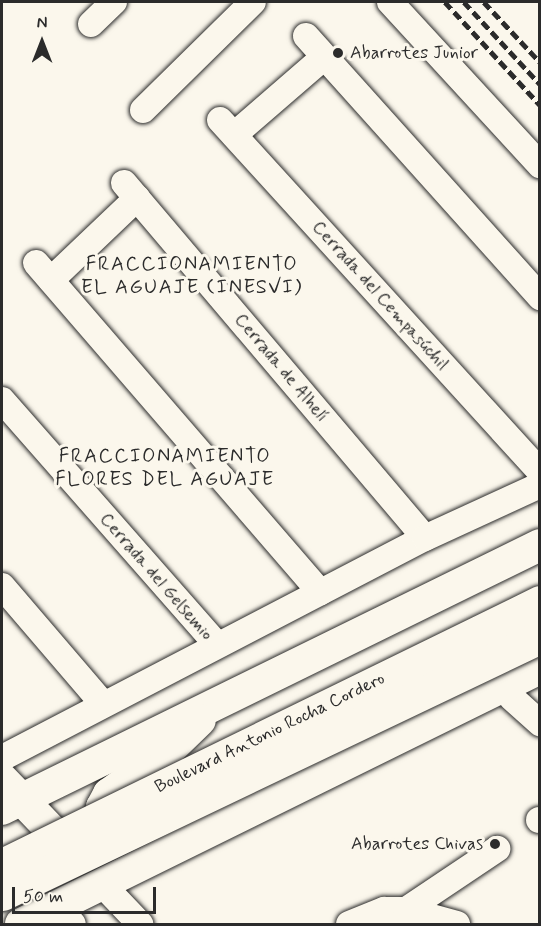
<!DOCTYPE html>
<meta charset="utf-8">
<style>
body{margin:0}
#map{position:relative;width:541px;height:926px;overflow:hidden;background:#fbf7ec;font-family:Mynerve,sans-serif}
div>[style]{position:absolute}
[style*='--x']{left:calc(var(--x)*1px);top:calc(var(--y)*1px);width:calc(var(--w)*1px);rotate:calc(var(--a)*1deg)}
.roads{filter:drop-shadow(0 0 2px #2b2b2b) drop-shadow(0 0 2px #2b2b2b)}
.minor>*{height:26px;margin:-13px;padding:0 13px;transform-origin:13px;border-radius:13px;background:#fbf7ec}
.major>*{height:32px;margin:-16px;padding:0 16px;transform-origin:16px;border-radius:16px;background:#fbf7ec}
.rail>*{height:4.5px;margin-top:-2.25px;transform-origin:0;background:repeating-linear-gradient(90deg,#2b2b2b 0 9px,transparent 0 13.5px)}
.bridges{filter:drop-shadow(0 0 2px #2b2b2b) drop-shadow(0 0 2px #2b2b2b)}
.highway-bridge>*{height:33px;margin:-16.5px;padding:0 16.5px;transform-origin:16.5px;border-radius:16.5px;background:#fbf7ec}
.dots>*{width:16px;height:16px;translate:-50% -50%;box-sizing:border-box;border:3px solid #fbf7ec;border-radius:50%}
span{translate:-50% -50%;white-space:nowrap;text-align:center;line-height:1.15;-webkit-text-stroke:6px #fbf7ec;paint-order:stroke}
.poi-label{font-size:18px;color:#2b2b2b}
.left{translate:0 -50%;text-align:left}
.right{translate:-100% -50%;text-align:right}
.street-label{font-size:18px;color:#2b2b2b}
.neighbourhood-label{font-size:20px;color:#2b2b2b;letter-spacing:1.5px}
.frame{position:absolute;inset:0;border:3px solid #2b2b2b;pointer-events:none}
.north{position:absolute;left:12px;top:12px;width:60px;height:60px;-webkit-text-stroke:4px #fbf7ec;paint-order:stroke;rotate:0deg;font-size:16px;font-weight:700;line-height:24px;text-align:center;color:#2b2b2b}
.north::after{content:'';display:block;margin:auto;width:21px;height:27px;background:#2b2b2b;clip-path:polygon(50% 0,100% 100%,50% 72%,0 100%)}
.scale{position:absolute;left:12px;top:887px;width:144px;height:27px;box-sizing:border-box;border:3px solid #2b2b2b;border-top:0;padding-left:8px;font-size:18px;line-height:21px;white-space:nowrap;color:#2b2b2b;-webkit-text-stroke:4px #fbf7ec;paint-order:stroke}
</style>
<div id="map">
<div class="roads">
<div class="minor">
<i style="--x:390;--y:2;--w:222;--a:47.4"></i>
<i style="--x:91;--y:24;--w:32;--a:-44"></i>
<i style="--x:306;--y:36;--w:351;--a:48.1"></i>
<i style="--x:143;--y:110;--w:154;--a:-44.5"></i>
<i style="--x:220;--y:120;--w:476;--a:47.7"></i>
<i style="--x:234;--y:135;--w:119;--a:-40.9"></i>
<i style="--x:124;--y:183;--w:465;--a:49.7"></i>
<i style="--x:36;--y:263;--w:435;--a:49.2"></i>
<i style="--x:51;--y:280;--w:119;--a:-43.6"></i>
<i style="--x:2;--y:400;--w:326;--a:48.7"></i>
<i style="--x:2;--y:586;--w:155;--a:49.4"></i>
<i style="--x:512;--y:698;--w:38;--a:42"></i>
<i style="--x:2;--y:758;--w:477;--a:-27.5"></i>
<i style="--x:425;--y:538;--w:127;--a:-24.7"></i>
<i style="--x:539;--y:820;--w:1;--a:0"></i>
<i style="--x:101;--y:883;--w:57;--a:46.4"></i>
<i style="--x:57;--y:907;--w:23;--a:47"></i>
<i style="--x:406;--y:910;--w:110;--a:-33.8"></i>
<i style="--x:349;--y:924;--w:38;--a:-22"></i>
<i style="--x:384;--y:910;--w:22;--a:0"></i>
<i style="--x:406;--y:910;--w:53;--a:15.4"></i>
</div>
<div class="major">
<i style="--x:2;--y:779;--w:107;--a:46.1"></i>
<i style="--x:2;--y:809;--w:599;--a:-26.14"></i>
<i style="--x:103;--y:834;--w:27;--a:-92"></i>
<i style="--x:102;--y:807;--w:15;--a:-62"></i>
<i style="--x:109;--y:794;--w:70;--a:-35.7"></i>
<i style="--x:166;--y:753;--w:47;--a:-44.1"></i>
<i style="--x:21;--y:924;--w:579;--a:-26.26"></i>
</div>
</div>
<div class="rail">
<i style="--x:445;--y:2;--w:140;--a:47.3"></i>
<i style="--x:464;--y:2;--w:112;--a:47.2"></i>
<i style="--x:484;--y:2;--w:82;--a:47"></i>
</div>
<div class="bridges">
<div class="highway-bridge">
<i style="--x:2;--y:865;--w:599;--a:-26.05"></i>
<i style="--x:2;--y:894;--w:596;--a:-25.53"></i>
</div>
</div>
<div class="dots">
<i style="left:338px;top:53px;background:#2b2b2b"></i>
<i style="left:495px;top:844px;background:#2b2b2b"></i>
</div>
<div class="poi-label">
<span class="left" style="left:350px;top:53px">Abarrotes Junior</span>
<span class="right" style="left:483px;top:844px">Abarrotes Chivas</span>
</div>
<div class="street-label">
<span style="left:380px;top:296px;rotate:48deg">Cerrada del Cempasúchil</span>
<span style="left:281px;top:368px;rotate:50deg">Cerrada de Alhelí</span>
<span style="left:156px;top:577px;rotate:49deg">Cerrada del Gelsemio</span>
<span style="left:270px;top:733px;rotate:-26deg">Boulevard Antonio Rocha Cordero</span>
</div>
<div class="neighbourhood-label">
<span style="left:192px;top:276px">FRACCIONAMIENTO<br>EL AGUAJE (INESVI)</span>
<span style="left:165px;top:468px">FRACCIONAMIENTO<br>FLORES DEL AGUAJE</span>
</div>
<div class="frame"></div>
<div class="north">N</div>
<div class="scale">50 m</div>
</div>
